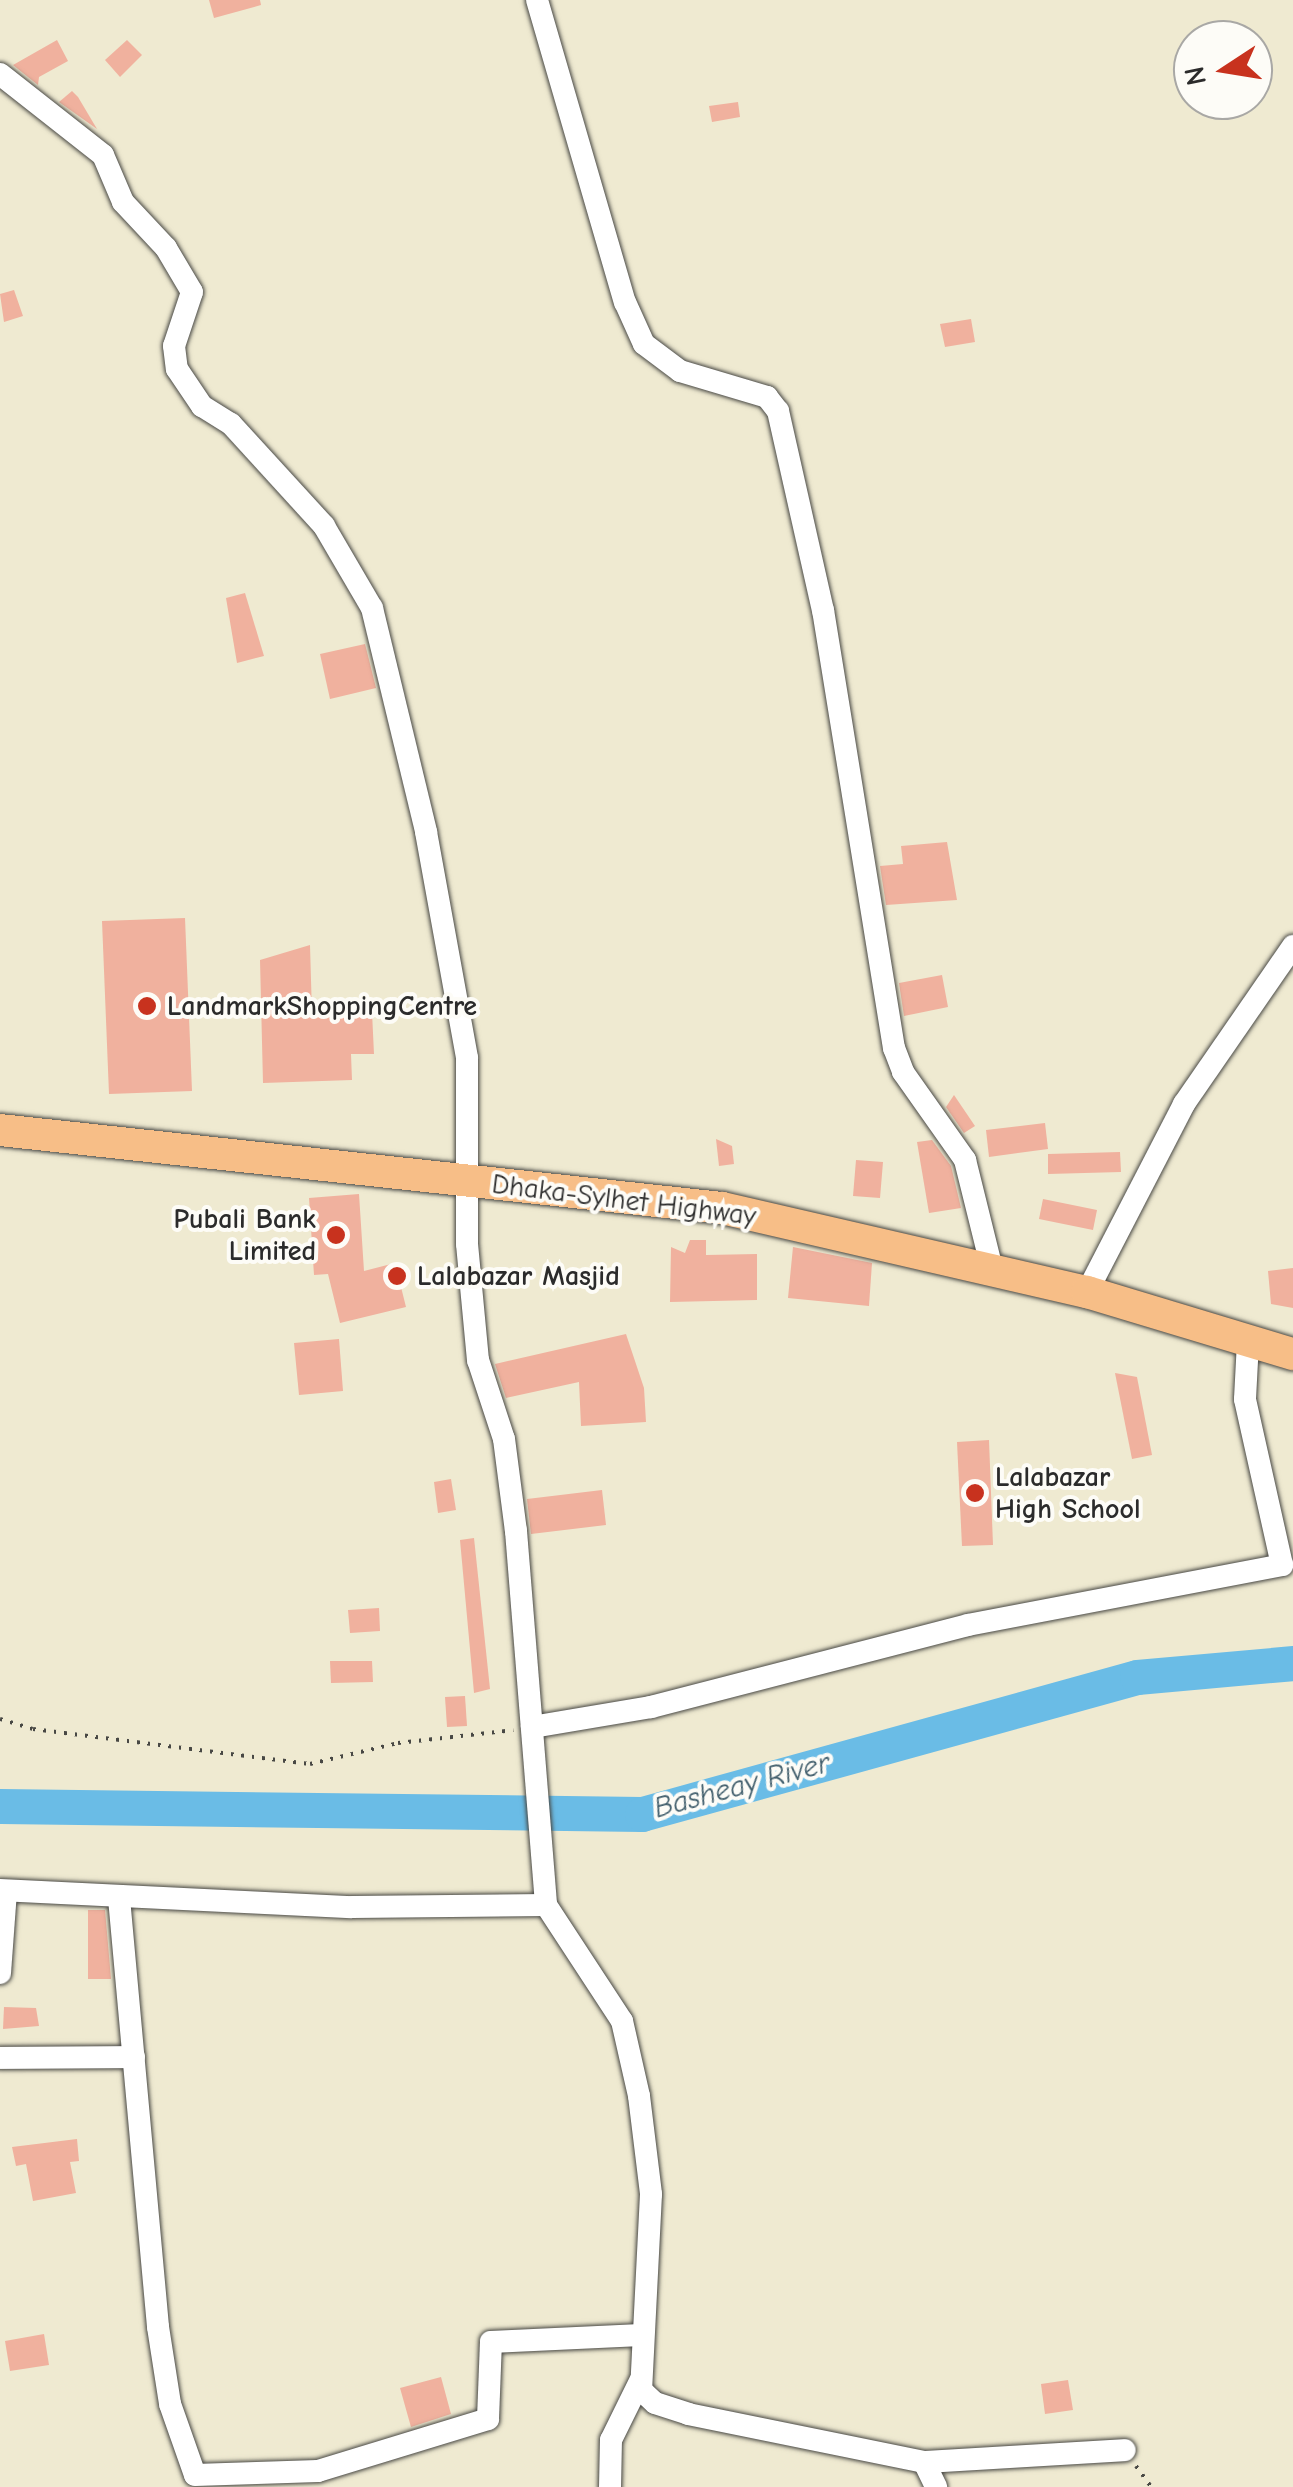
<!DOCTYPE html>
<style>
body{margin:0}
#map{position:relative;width:1293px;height:2487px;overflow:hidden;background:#efead1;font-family:"Comic Neue",sans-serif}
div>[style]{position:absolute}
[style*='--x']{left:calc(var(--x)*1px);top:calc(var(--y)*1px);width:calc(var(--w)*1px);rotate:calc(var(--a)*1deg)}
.river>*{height:35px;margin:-17.5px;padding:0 17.5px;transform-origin:17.5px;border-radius:17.5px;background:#6abce6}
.building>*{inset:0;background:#f0b19e}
.path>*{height:4px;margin-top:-2px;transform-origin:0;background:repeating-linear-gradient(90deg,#484844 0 2.5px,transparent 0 10.5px)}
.roads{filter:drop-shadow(0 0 2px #484844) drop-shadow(0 0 2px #484844)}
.minor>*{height:22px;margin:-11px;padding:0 11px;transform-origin:11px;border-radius:11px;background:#fff}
.highway>*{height:32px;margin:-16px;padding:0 16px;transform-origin:16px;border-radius:16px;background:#f7be87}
.dots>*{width:28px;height:28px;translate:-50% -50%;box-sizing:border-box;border:5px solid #fdfcf7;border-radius:50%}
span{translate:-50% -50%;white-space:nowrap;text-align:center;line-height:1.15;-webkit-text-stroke:8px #fdfcf7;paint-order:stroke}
.poi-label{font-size:28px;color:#2b2b2b;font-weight:700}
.left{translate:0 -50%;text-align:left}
.right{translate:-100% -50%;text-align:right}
.street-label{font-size:28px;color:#2b2b2b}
.water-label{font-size:30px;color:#415e6c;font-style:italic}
.north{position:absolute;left:1173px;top:20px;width:100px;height:100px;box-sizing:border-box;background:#fdfcf7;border:2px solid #a9a8a5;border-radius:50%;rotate:258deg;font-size:28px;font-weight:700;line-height:40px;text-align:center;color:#2b2b2b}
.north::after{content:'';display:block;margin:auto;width:35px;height:45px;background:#c8321e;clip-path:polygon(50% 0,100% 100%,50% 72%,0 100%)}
</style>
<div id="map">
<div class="river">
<i style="--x:0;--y:1806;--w:642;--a:0.71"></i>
<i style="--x:642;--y:1814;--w:514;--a:-15.47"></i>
<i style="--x:1137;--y:1677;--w:157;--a:-5.1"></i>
</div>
<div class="building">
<i style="clip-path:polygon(209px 0,260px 0,261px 5px,214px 18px)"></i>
<i style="clip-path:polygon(57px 40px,68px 61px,39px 77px,38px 85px,13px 65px)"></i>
<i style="clip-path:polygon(127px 40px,142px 55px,120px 77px,105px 60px)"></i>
<i style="clip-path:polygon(72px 91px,78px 97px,97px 129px,59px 102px)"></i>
<i style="clip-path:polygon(738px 102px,740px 117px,712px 122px,709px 106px)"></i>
<i style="clip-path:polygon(14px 290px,23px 316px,4px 322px,0 294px)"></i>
<i style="clip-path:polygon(971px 319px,975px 342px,945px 347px,940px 324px)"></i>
<i style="clip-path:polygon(245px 593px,264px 656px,237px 663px,226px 598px)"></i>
<i style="clip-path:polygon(365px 644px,376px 688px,330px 699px,320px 654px)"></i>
<i style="clip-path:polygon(947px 842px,957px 900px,886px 905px,880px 866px,903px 864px,901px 846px)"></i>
<i style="clip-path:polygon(185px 918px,192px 1091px,109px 1094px,102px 921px)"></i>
<i style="clip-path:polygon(310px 945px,312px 1014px,372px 1012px,374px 1054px,351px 1054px,352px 1080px,263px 1083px,260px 960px)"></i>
<i style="clip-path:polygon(942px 975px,948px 1007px,904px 1016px,899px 983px)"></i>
<i style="clip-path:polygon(954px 1095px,975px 1126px,964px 1133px,946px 1107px)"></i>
<i style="clip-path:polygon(1045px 1123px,1048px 1149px,989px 1157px,986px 1130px)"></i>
<i style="clip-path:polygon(716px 1139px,732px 1146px,734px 1164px,719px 1166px)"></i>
<i style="clip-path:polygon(932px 1140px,951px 1166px,961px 1208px,929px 1213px,917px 1142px)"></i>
<i style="clip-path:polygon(1120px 1152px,1121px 1172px,1048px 1174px,1048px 1154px)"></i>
<i style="clip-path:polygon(856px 1160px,883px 1162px,880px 1198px,853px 1196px)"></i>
<i style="clip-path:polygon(359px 1194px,364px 1271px,395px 1263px,406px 1307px,340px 1323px,328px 1274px,314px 1275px,309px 1198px)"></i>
<i style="clip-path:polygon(1043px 1199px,1097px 1210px,1093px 1230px,1039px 1219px)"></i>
<i style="clip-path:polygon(690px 1240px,706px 1240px,706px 1255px,757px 1254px,757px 1300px,670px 1302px,671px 1247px,685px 1253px)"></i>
<i style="clip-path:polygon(793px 1247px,872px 1263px,869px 1306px,788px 1298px)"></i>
<i style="clip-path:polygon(1293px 1268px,1293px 1308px,1271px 1304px,1268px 1271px)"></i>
<i style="clip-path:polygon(626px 1334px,644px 1388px,646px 1422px,581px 1426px,579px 1382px,506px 1398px,495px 1364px)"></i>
<i style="clip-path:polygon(339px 1339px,343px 1391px,299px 1395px,294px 1343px)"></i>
<i style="clip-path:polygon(1115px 1373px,1137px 1377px,1152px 1455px,1132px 1459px)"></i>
<i style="clip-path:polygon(989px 1440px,993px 1545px,962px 1546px,957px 1442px)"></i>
<i style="clip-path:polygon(451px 1479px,456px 1510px,438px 1513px,434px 1482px)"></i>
<i style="clip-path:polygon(602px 1490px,606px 1525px,531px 1534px,527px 1499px)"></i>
<i style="clip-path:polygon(474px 1538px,490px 1689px,474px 1693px,460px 1540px)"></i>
<i style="clip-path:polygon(379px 1608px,380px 1631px,350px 1633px,348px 1610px)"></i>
<i style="clip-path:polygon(330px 1661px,372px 1661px,373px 1682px,331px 1683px)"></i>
<i style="clip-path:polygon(465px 1696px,467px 1726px,447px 1727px,445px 1697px)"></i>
<i style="clip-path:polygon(88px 1910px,105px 1910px,111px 1979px,88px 1979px)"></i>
<i style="clip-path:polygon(4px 2007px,36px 2008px,39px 2026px,3px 2029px)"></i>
<i style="clip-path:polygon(77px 2139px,79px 2161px,70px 2162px,76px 2193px,33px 2201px,26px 2164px,16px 2166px,12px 2147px)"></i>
<i style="clip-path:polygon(44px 2334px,49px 2365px,10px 2371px,5px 2341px)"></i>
<i style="clip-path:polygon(441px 2377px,451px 2414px,411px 2427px,400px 2388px)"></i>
<i style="clip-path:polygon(1068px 2380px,1073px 2410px,1045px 2414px,1041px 2384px)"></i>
</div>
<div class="path">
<i style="--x:0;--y:1719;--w:34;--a:17"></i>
<i style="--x:33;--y:1729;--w:279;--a:7.2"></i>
<i style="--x:310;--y:1764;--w:90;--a:-13.4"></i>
<i style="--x:398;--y:1743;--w:116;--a:-6.4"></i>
<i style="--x:1136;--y:2466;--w:26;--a:54"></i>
</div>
<div class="roads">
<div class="minor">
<i style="--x:537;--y:0;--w:315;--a:73.8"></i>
<i style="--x:625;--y:302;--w:46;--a:65.7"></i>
<i style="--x:644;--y:344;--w:45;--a:36.9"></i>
<i style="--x:680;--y:371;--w:91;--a:16.6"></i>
<i style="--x:767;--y:397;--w:18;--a:52"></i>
<i style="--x:778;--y:411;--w:204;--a:77.3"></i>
<i style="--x:823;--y:610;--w:444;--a:80.8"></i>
<i style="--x:894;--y:1048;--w:26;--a:69"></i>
<i style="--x:903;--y:1072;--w:108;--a:54.8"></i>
<i style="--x:965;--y:1160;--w:112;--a:76.1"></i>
<i style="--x:0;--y:74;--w:131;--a:38.2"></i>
<i style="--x:103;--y:155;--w:51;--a:66.9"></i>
<i style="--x:123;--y:202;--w:63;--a:46.9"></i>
<i style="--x:166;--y:248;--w:51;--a:59.4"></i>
<i style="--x:192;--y:292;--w:57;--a:108.4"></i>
<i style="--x:174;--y:346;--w:23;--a:83"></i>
<i style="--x:177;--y:369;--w:45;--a:56"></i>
<i style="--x:202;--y:406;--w:34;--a:32"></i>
<i style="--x:231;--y:424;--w:138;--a:47.6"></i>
<i style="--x:324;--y:526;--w:95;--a:59.7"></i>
<i style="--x:372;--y:608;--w:230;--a:76.4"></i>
<i style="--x:426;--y:832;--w:230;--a:79.7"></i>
<i style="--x:467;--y:1058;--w:186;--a:90"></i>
<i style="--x:467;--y:1244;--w:117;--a:84.6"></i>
<i style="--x:478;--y:1360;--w:83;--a:71.8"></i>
<i style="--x:504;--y:1439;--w:93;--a:82.6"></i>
<i style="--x:516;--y:1531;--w:375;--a:85.4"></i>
<i style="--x:546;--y:1905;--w:139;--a:56.8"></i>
<i style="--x:622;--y:2021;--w:77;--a:77.2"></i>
<i style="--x:639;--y:2096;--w:99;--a:83"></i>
<i style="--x:651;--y:2194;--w:196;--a:92.9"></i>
<i style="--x:641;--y:2390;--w:19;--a:43"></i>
<i style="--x:655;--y:2403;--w:35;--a:18"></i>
<i style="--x:688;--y:2414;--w:241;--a:11.5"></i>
<i style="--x:924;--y:2462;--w:28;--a:64"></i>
<i style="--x:1087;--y:1292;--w:212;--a:-62.7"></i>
<i style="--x:1184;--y:1104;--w:192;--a:-55.4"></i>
<i style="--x:532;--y:1727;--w:121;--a:-9.5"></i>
<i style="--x:651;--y:1707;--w:327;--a:-14.5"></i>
<i style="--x:968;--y:1625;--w:320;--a:-10.8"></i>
<i style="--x:1282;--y:1565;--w:170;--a:-102.6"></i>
<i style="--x:1245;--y:1399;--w:58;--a:-87"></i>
<i style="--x:0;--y:1890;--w:352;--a:2.8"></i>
<i style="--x:352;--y:1907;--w:194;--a:-0.6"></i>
<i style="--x:119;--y:1898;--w:431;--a:84.8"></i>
<i style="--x:158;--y:2327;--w:78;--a:81.1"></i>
<i style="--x:170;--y:2404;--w:75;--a:70.6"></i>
<i style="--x:195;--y:2475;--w:123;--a:-1.9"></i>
<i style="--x:318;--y:2471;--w:178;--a:-17"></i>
<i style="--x:488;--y:2419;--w:77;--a:-87.8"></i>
<i style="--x:491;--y:2342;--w:150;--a:-2.7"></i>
<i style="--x:0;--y:1973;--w:82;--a:-85.8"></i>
<i style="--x:0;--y:2058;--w:134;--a:-0.4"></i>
<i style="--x:924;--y:2462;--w:201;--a:-3.4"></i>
<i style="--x:610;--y:2487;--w:47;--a:-88.8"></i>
<i style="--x:611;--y:2440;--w:66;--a:-63.8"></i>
</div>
<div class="highway">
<i style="--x:0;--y:1130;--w:726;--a:6.17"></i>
<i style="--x:722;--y:1208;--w:375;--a:13"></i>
<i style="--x:1087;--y:1292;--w:215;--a:16.8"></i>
</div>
</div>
<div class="dots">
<i style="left:147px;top:1006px;background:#c8321e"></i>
<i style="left:336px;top:1235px;background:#c8321e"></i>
<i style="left:397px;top:1276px;background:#c8321e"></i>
<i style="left:975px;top:1493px;background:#c8321e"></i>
</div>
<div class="poi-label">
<span class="left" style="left:167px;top:1006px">LandmarkShoppingCentre</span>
<span class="right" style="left:316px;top:1235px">Pubali Bank<br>Limited</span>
<span class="left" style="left:417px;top:1276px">Lalabazar Masjid</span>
<span class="left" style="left:995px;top:1493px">Lalabazar<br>High School</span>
</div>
<div class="street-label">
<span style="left:624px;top:1200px;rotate:7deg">Dhaka-Sylhet Highway</span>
</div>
<div class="water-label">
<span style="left:742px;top:1786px;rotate:-15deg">Basheay River</span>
</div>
<div class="north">N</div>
</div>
